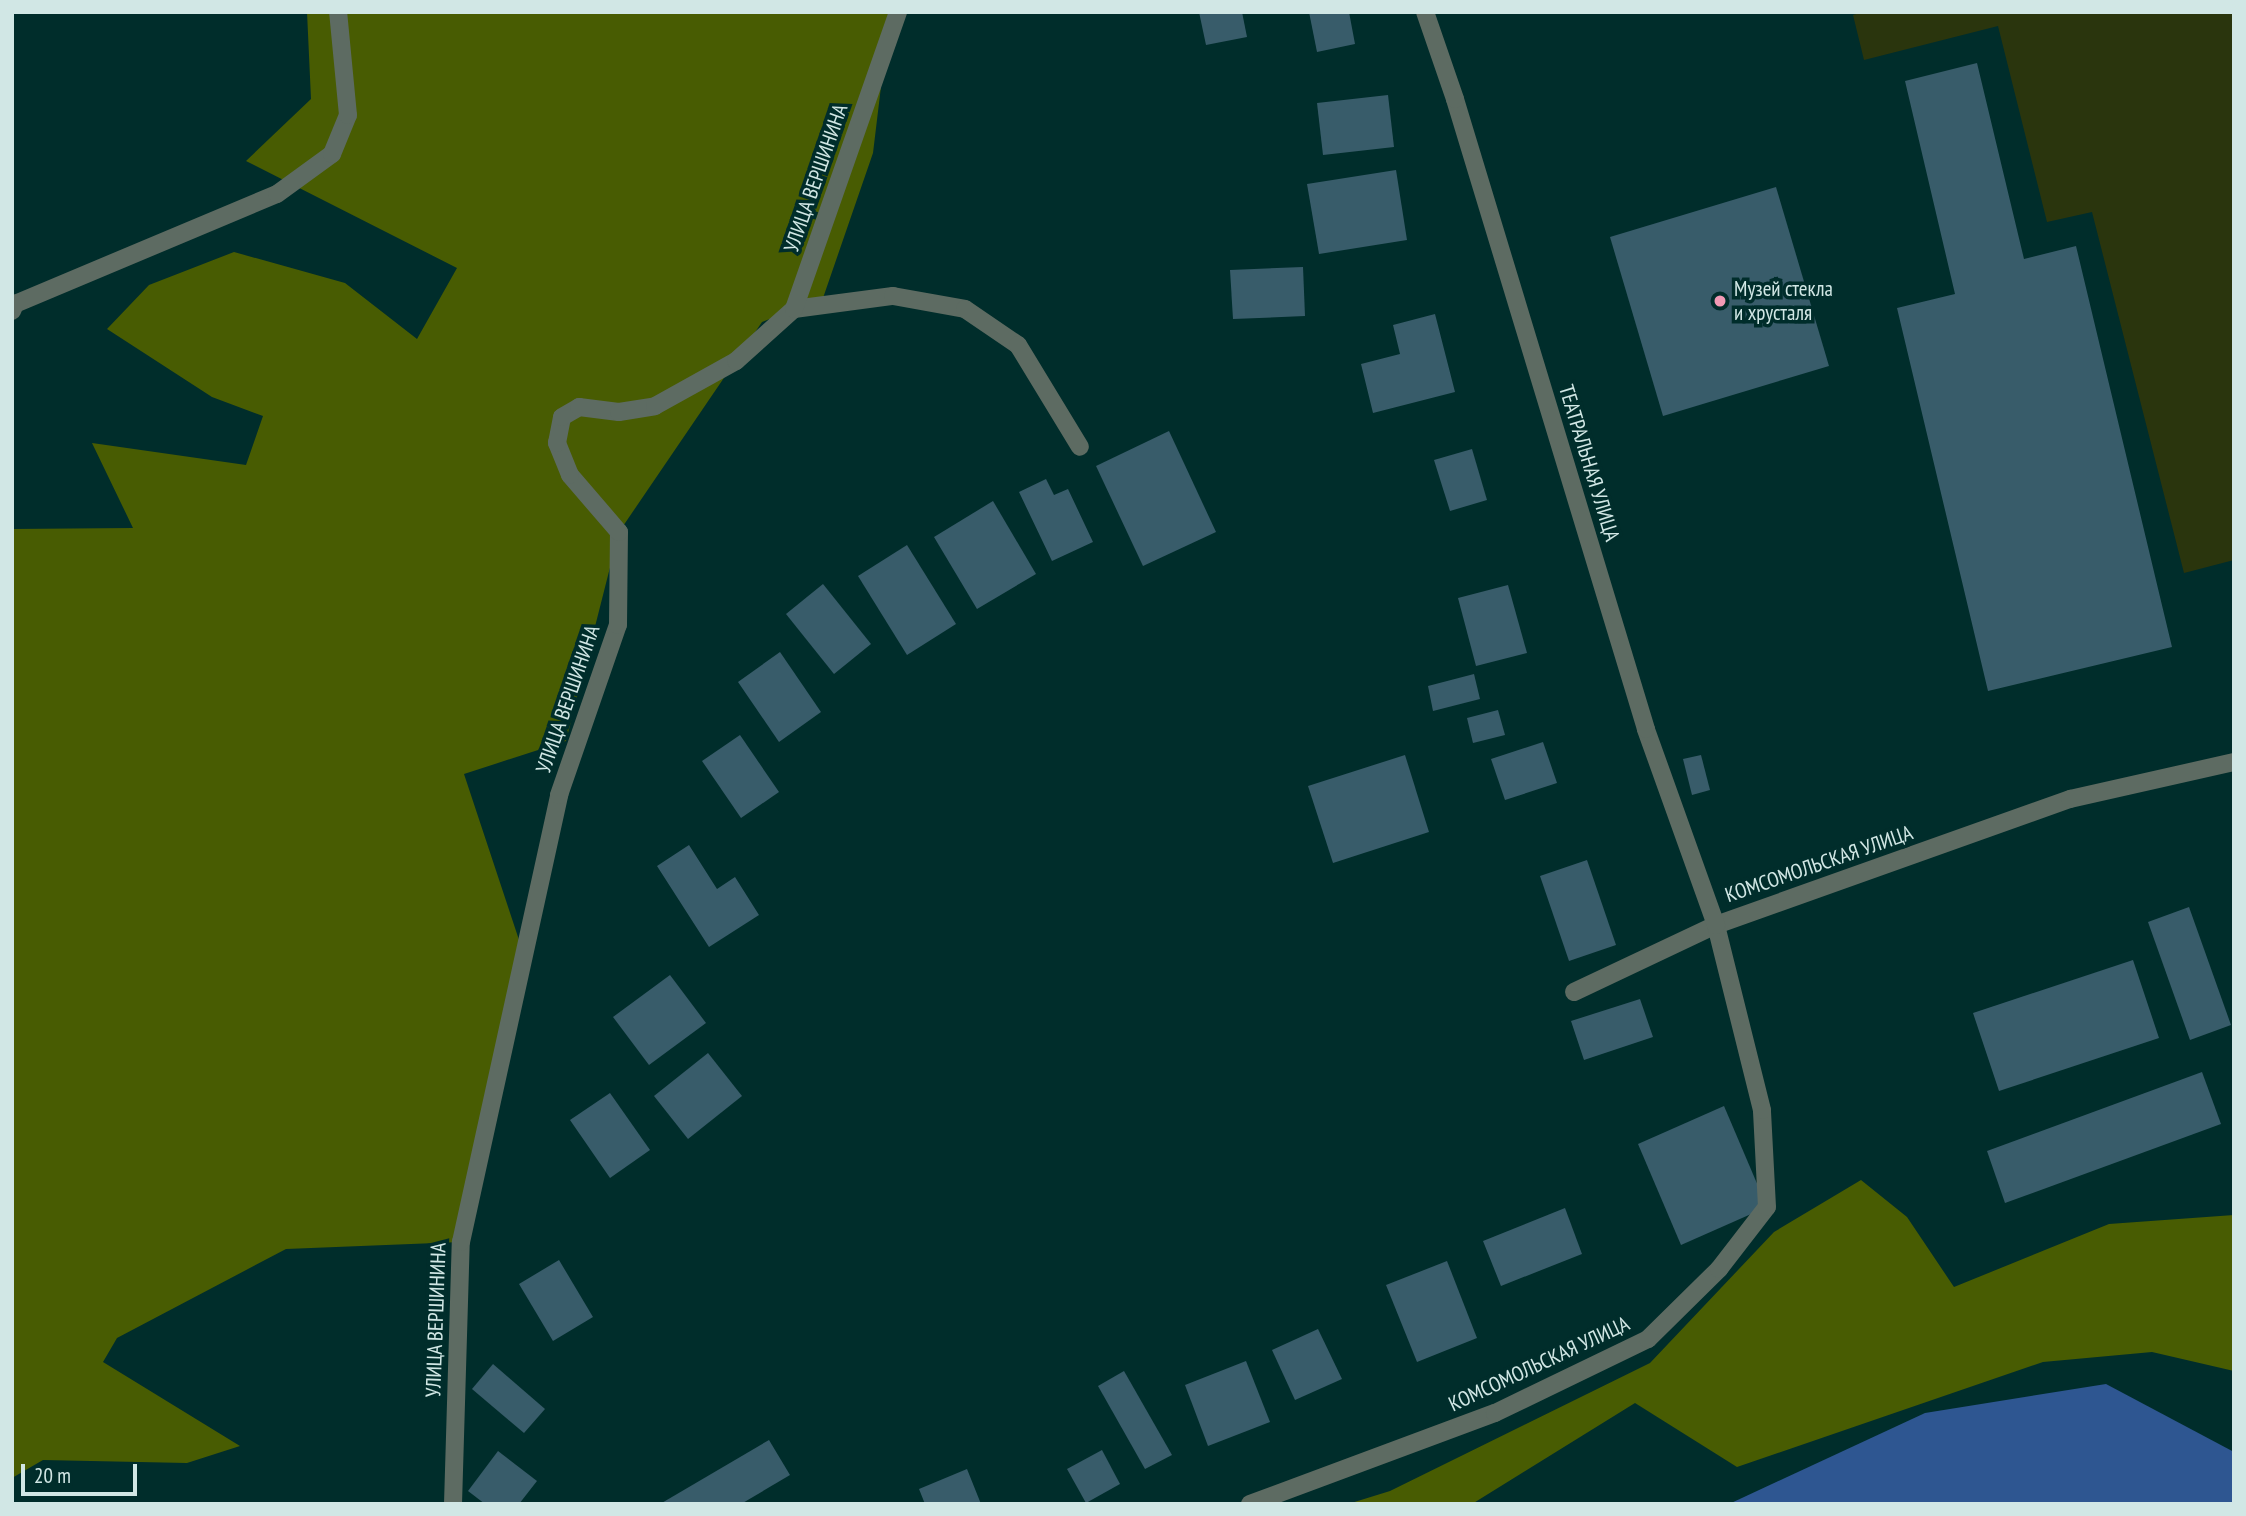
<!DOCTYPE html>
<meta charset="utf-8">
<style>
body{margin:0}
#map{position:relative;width:2246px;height:1516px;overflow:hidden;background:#002d2b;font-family:"PT Sans Narrow",sans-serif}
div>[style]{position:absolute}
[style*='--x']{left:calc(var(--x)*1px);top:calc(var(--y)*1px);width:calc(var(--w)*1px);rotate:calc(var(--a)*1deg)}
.green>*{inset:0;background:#2a350d}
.forest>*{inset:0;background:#485c02}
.water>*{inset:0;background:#2e5691}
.building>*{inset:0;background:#385c6a}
.service>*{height:18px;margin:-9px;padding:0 9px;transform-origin:9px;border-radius:9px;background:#5d6b62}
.minor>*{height:18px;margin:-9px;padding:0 9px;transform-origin:9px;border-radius:9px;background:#5d6b62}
.dots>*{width:19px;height:19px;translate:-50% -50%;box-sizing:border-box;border:4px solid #002d2b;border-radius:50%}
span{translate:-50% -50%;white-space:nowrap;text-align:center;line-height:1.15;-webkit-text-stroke:7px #002d2b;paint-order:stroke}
.street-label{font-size:21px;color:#d1e7e5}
.poi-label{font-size:21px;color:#d1e7e5}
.left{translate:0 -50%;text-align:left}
.frame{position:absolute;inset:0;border:14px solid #d1e7e5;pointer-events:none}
.scale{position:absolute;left:21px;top:1464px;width:116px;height:32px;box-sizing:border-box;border:4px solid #d1e7e5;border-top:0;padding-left:9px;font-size:21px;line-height:24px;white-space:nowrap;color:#d1e7e5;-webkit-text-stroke:5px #002d2b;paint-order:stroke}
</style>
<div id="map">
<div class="green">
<i style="clip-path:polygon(1863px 12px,2234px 12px,2234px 560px,2184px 573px,2092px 212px,2047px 222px,1998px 26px,1864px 60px,1853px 15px)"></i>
</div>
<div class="forest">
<i style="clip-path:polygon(307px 12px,890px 12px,873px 153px,823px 298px,762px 322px,619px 532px,566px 741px,464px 774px,524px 955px,461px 1242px,286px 1249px,117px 1338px,103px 1362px,240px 1446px,187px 1463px,43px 1460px,12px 1478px,12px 529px,133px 528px,92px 443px,246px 465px,263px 416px,212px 397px,107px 329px,149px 285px,234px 252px,345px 283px,417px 339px,457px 268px,246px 161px,311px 99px)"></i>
<i style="clip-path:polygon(1861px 1180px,1907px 1217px,1954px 1287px,2109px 1224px,2234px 1215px,2234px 1371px,2152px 1352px,2043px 1362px,1737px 1467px,1635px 1403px,1472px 1504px,1348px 1504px,1390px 1491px,1650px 1363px,1774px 1232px)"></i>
</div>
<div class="water">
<i style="clip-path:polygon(2106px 1384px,2234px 1452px,2234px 1504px,1729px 1504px,1925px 1413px)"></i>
</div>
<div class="building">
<i style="clip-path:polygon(1199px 12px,1242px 12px,1247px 37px,1206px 45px)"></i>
<i style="clip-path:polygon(1309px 12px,1349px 12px,1355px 44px,1317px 52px)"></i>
<i style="clip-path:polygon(1977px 63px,2024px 259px,2076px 246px,2172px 647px,1988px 691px,1897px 308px,1955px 294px,1905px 81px)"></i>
<i style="clip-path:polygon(1388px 95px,1394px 147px,1323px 155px,1317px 103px)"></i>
<i style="clip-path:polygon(1396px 170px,1407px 240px,1319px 254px,1307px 184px)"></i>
<i style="clip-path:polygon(1776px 187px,1829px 366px,1663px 416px,1610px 237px)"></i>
<i style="clip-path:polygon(1303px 267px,1305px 316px,1233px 319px,1230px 270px)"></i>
<i style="clip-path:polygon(1435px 314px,1455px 392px,1373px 413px,1361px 364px,1400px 354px,1393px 325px)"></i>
<i style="clip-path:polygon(1169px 431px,1216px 532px,1143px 566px,1096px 466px)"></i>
<i style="clip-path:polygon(1472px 449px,1487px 500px,1450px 511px,1434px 460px)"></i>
<i style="clip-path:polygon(1046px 479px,1054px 495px,1068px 489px,1093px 542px,1052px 561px,1019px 492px)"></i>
<i style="clip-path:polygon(993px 501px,1036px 574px,977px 609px,934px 537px)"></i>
<i style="clip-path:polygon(907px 545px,956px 624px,907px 655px,858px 576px)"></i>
<i style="clip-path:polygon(823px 584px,871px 644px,834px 674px,786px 614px)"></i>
<i style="clip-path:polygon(1508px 585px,1527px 653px,1476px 666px,1458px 598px)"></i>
<i style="clip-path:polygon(780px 652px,821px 712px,779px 742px,738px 682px)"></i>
<i style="clip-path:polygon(1474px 674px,1480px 699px,1433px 711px,1428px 686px)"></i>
<i style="clip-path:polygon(1498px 710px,1505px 735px,1473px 743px,1467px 718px)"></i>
<i style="clip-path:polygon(740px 735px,779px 792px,741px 818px,702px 761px)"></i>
<i style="clip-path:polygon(1543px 742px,1557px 783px,1505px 800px,1491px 759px)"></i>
<i style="clip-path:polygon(1405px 755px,1429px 832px,1333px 863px,1308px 786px)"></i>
<i style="clip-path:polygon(1701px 755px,1710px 790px,1692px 795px,1683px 759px)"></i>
<i style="clip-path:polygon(689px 845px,717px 889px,735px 877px,759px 915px,709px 947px,657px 866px)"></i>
<i style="clip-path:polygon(1587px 860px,1616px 945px,1569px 961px,1540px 876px)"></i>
<i style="clip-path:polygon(2189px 907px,2231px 1025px,2190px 1040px,2148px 922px)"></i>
<i style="clip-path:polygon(2133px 960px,2159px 1038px,1999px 1091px,1973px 1013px)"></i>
<i style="clip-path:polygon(670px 975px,706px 1023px,649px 1065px,613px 1017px)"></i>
<i style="clip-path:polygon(1640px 999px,1653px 1037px,1584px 1060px,1571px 1021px)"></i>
<i style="clip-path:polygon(708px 1053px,742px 1096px,688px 1139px,654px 1096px)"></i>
<i style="clip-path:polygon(2202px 1072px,2221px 1124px,2005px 1203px,1987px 1151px)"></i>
<i style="clip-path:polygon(610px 1093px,650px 1150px,610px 1178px,570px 1120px)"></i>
<i style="clip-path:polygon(1724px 1106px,1767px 1207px,1681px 1245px,1638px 1144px)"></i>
<i style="clip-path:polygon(1565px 1208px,1582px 1254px,1501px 1286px,1483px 1241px)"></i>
<i style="clip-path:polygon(559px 1260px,593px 1317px,553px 1341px,519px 1284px)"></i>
<i style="clip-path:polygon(1447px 1261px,1477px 1338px,1417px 1362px,1386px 1285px)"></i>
<i style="clip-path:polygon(1318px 1329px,1342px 1379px,1295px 1400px,1272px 1350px)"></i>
<i style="clip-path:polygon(1246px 1361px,1270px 1422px,1208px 1446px,1185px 1385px)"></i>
<i style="clip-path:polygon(493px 1364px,545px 1409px,524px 1433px,472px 1389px)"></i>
<i style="clip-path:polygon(1124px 1371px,1172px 1455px,1145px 1469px,1098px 1386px)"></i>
<i style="clip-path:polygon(769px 1440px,790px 1475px,741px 1504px,660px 1504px)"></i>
<i style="clip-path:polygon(1102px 1450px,1120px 1484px,1086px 1503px,1067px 1469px)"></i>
<i style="clip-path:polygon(498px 1451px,537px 1481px,519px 1504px,485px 1504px,468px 1491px)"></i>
<i style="clip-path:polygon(967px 1469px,981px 1504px,925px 1504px,919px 1489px)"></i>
</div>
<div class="service">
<i style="--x:794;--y:309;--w:100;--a:-7.5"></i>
<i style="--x:893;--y:296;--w:73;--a:10.2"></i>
<i style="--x:965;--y:309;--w:64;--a:34.2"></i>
<i style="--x:1018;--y:345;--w:119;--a:58.7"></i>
<i style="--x:12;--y:311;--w:8;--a:-67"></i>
<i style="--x:15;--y:304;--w:284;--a:-22.8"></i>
<i style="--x:277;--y:194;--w:68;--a:-36"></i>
<i style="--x:332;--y:154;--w:42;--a:-67.7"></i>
<i style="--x:348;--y:115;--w:103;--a:-95.5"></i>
<i style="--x:1574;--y:992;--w:157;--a:-25.3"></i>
<i style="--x:453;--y:1504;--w:262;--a:-88.3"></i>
<i style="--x:461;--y:1242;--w:458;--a:-77.6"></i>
<i style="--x:559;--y:795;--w:180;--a:-70.9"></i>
<i style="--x:618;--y:625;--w:93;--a:-89.4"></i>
<i style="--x:619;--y:532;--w:75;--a:-130.7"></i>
<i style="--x:570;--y:475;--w:35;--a:-112"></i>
<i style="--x:557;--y:443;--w:26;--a:-79"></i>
<i style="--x:562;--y:417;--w:20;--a:-30"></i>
<i style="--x:579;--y:407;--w:40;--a:7.1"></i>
<i style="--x:619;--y:412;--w:36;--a:-9"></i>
<i style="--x:655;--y:406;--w:93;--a:-29.1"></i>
<i style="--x:736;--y:361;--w:78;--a:-41.9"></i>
<i style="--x:794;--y:309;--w:315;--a:-70.7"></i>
</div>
<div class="minor">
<i style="--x:1716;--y:925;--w:376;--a:-19.6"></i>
<i style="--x:2070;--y:799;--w:168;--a:-12.7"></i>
<i style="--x:1250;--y:1504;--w:261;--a:-20.4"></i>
<i style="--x:1495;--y:1413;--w:170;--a:-25.8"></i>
<i style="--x:1648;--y:1339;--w:100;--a:-44.6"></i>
<i style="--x:1719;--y:1269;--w:78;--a:-52.3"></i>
<i style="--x:1767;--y:1207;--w:97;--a:-93"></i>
<i style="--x:1762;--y:1110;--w:191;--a:-104"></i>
<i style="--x:1716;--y:925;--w:208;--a:-109.7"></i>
<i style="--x:1646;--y:729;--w:658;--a:-106.87"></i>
<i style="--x:1455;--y:99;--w:92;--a:-109"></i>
</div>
<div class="dots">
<i style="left:1720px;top:301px;background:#f09ab5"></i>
</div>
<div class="street-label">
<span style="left:816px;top:178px;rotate:-71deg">УЛИЦА ВЕРШИНИНА</span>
<span style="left:1589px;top:463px;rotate:73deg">ТЕАТРАЛЬНАЯ УЛИЦА</span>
<span style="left:568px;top:699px;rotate:-71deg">УЛИЦА ВЕРШИНИНА</span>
<span style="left:1819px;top:864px;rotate:-19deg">КОМСОМОЛЬСКАЯ УЛИЦА</span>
<span style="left:436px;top:1320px;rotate:-88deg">УЛИЦА ВЕРШИНИНА</span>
<span style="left:1539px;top:1364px;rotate:-25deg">КОМСОМОЛЬСКАЯ УЛИЦА</span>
</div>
<div class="poi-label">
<span class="left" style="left:1734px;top:301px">Музей стекла<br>и хрусталя</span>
</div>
<div class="frame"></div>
<div class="scale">20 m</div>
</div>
